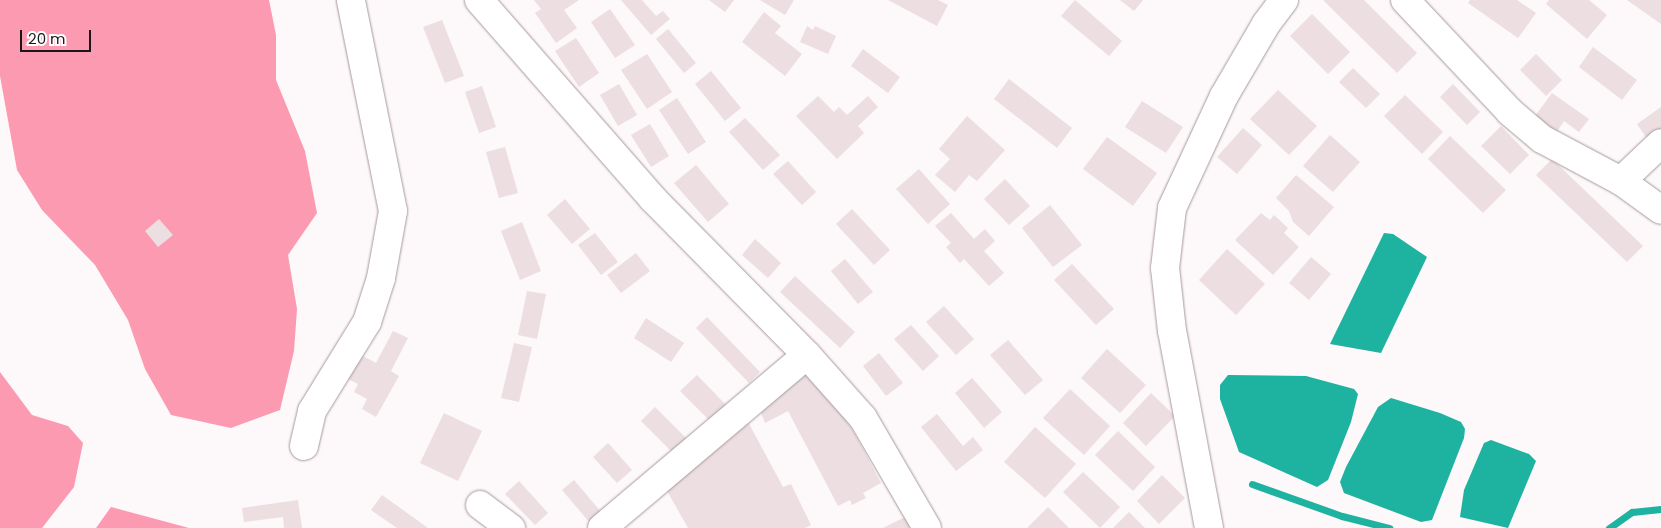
<!DOCTYPE html>
<style>
body{margin:0}
#map{position:relative;width:1661px;height:528px;overflow:hidden;background:#fdf8f9;font-family:Poppins,sans-serif}
div>[style]{position:absolute}
[style*='--x']{left:calc(var(--x)*1px);top:calc(var(--y)*1px);width:calc(var(--w)*1px);rotate:calc(var(--a)*1deg)}
.forest>*{inset:0;background:#fb9ab1}
.water>*{inset:0;background:#1eb2a0}
.stream>*{height:7px;margin:-3.5px;padding:0 3.5px;transform-origin:3.5px;border-radius:3.5px;background:#1eb2a0}
.building>*{inset:0;background:#ecdee1}
.roads{filter:drop-shadow(0 0 1px #a6999b) drop-shadow(0 0 1px #a6999b)}
.minor>*{height:28px;margin:-14px;padding:0 14px;transform-origin:14px;border-radius:14px;background:#fff}
span{translate:-50% -50%;white-space:nowrap;text-align:center;line-height:1.15;-webkit-text-stroke:4px #fff;paint-order:stroke}
.scale{position:absolute;left:20px;top:30px;width:71px;height:22px;box-sizing:border-box;border:2px solid #1b1617;border-top:0;padding-left:6px;font-size:15px;line-height:18px;white-space:nowrap;color:#1b1617;-webkit-text-stroke:4px #fff;paint-order:stroke}
</style>
<div id="map">
<div class="forest">
<i style="clip-path:polygon(0 0,269px 0,276px 35px,276px 80px,305px 151px,317px 213px,288px 255px,297px 309px,294px 351px,280px 410px,231px 428px,171px 415px,145px 369px,128px 320px,95px 265px,42px 210px,17px 170px,0 76px)"></i>
<i style="clip-path:polygon(0 372px,32px 415px,68px 426px,83px 443px,74px 487px,42px 528px,0 528px)"></i>
<i style="clip-path:polygon(111px 507px,189px 528px,96px 528px)"></i>
</div>
<div class="water">
<i style="clip-path:polygon(1384px 233px,1393px 234px,1427px 257px,1381px 353px,1330px 344px)"></i>
<i style="clip-path:polygon(1228px 375px,1306px 376px,1354px 389px,1358px 394px,1351px 422px,1328px 480px,1317px 487px,1239px 452px,1220px 399px,1220px 385px)"></i>
<i style="clip-path:polygon(1391px 398px,1440px 413px,1461px 422px,1465px 429px,1464px 438px,1432px 520px,1421px 522px,1344px 493px,1340px 482px,1346px 467px,1378px 407px)"></i>
<i style="clip-path:polygon(1491px 440px,1529px 454px,1536px 461px,1508px 528px,1460px 517px,1464px 490px,1484px 443px)"></i>
</div>
<div class="stream">
<i style="--x:1252;--y:484;--w:96;--a:19.6"></i>
<i style="--x:1342;--y:516;--w:49;--a:14.3"></i>
<i style="--x:1609;--y:528;--w:28;--a:-35"></i>
<i style="--x:1632;--y:512;--w:29;--a:-6"></i>
</div>
<div class="building">
<i style="clip-path:polygon(534px 0,579px 0,564px 10px,577px 28px,556px 43px,535px 13px,541px 9px)"></i>
<i style="clip-path:polygon(621px 0,642px 0,656px 16px,663px 11px,670px 19px,651px 35px)"></i>
<i style="clip-path:polygon(709px 0,734px 0,725px 12px)"></i>
<i style="clip-path:polygon(760px 0,794px 0,785px 15px)"></i>
<i style="clip-path:polygon(888px 0,938px 0,948px 5px,937px 26px)"></i>
<i style="clip-path:polygon(1075px 0,1122px 41px,1109px 56px,1061px 16px)"></i>
<i style="clip-path:polygon(1120px 0,1143px 0,1134px 11px)"></i>
<i style="clip-path:polygon(1323px 0,1364px 0,1417px 53px,1397px 73px)"></i>
<i style="clip-path:polygon(1470px 0,1517px 0,1536px 13px,1518px 38px,1468px 3px)"></i>
<i style="clip-path:polygon(1549px 0,1589px 0,1607px 15px,1587px 39px,1546px 4px)"></i>
<i style="clip-path:polygon(1627px 0,1661px 0,1661px 24px)"></i>
<i style="clip-path:polygon(610px 9px,635px 45px,615px 58px,591px 22px)"></i>
<i style="clip-path:polygon(764px 12px,781px 26px,775px 33px,802px 54px,785px 76px,742px 42px)"></i>
<i style="clip-path:polygon(1312px 14px,1350px 52px,1328px 74px,1290px 36px)"></i>
<i style="clip-path:polygon(442px 20px,464px 76px,445px 83px,423px 27px)"></i>
<i style="clip-path:polygon(807px 26px,813px 30px,815px 26px,836px 36px,828px 54px,800px 42px)"></i>
<i style="clip-path:polygon(668px 29px,696px 63px,684px 73px,656px 39px)"></i>
<i style="clip-path:polygon(576px 38px,599px 73px,579px 87px,555px 51px)"></i>
<i style="clip-path:polygon(1593px 47px,1637px 80px,1622px 100px,1579px 67px)"></i>
<i style="clip-path:polygon(863px 49px,900px 77px,888px 93px,851px 66px)"></i>
<i style="clip-path:polygon(647px 54px,672px 92px,647px 109px,621px 70px)"></i>
<i style="clip-path:polygon(1536px 54px,1562px 80px,1546px 96px,1520px 70px)"></i>
<i style="clip-path:polygon(1353px 68px,1380px 94px,1366px 108px,1339px 82px)"></i>
<i style="clip-path:polygon(711px 71px,741px 108px,725px 121px,695px 84px)"></i>
<i style="clip-path:polygon(1009px 79px,1072px 128px,1057px 148px,994px 99px)"></i>
<i style="clip-path:polygon(619px 84px,637px 115px,618px 126px,600px 95px)"></i>
<i style="clip-path:polygon(1453px 84px,1480px 112px,1467px 125px,1440px 97px)"></i>
<i style="clip-path:polygon(482px 86px,496px 127px,479px 133px,465px 92px)"></i>
<i style="clip-path:polygon(1278px 90px,1317px 126px,1289px 155px,1250px 119px)"></i>
<i style="clip-path:polygon(1552px 93px,1589px 119px,1579px 132px,1564px 121px,1552px 139px,1530px 123px)"></i>
<i style="clip-path:polygon(1405px 95px,1443px 132px,1422px 154px,1384px 116px)"></i>
<i style="clip-path:polygon(818px 96px,834px 112px,839px 107px,847px 115px,868px 96px,878px 107px,858px 126px,864px 133px,837px 159px,796px 116px)"></i>
<i style="clip-path:polygon(677px 98px,706px 142px,688px 154px,659px 110px)"></i>
<i style="clip-path:polygon(1142px 101px,1183px 127px,1166px 153px,1125px 127px)"></i>
<i style="clip-path:polygon(1661px 107px,1661px 135px,1650px 143px,1637px 124px)"></i>
<i style="clip-path:polygon(967px 116px,1005px 150px,977px 181px,969px 175px,955px 192px,935px 175px,950px 159px,939px 149px)"></i>
<i style="clip-path:polygon(745px 118px,780px 155px,763px 170px,729px 132px)"></i>
<i style="clip-path:polygon(650px 124px,669px 156px,651px 167px,631px 135px)"></i>
<i style="clip-path:polygon(1501px 126px,1529px 155px,1510px 174px,1481px 146px)"></i>
<i style="clip-path:polygon(1243px 128px,1262px 145px,1237px 174px,1217px 157px)"></i>
<i style="clip-path:polygon(1330px 135px,1360px 162px,1333px 192px,1303px 166px)"></i>
<i style="clip-path:polygon(1450px 136px,1506px 190px,1483px 213px,1428px 159px)"></i>
<i style="clip-path:polygon(1107px 137px,1157px 173px,1133px 206px,1083px 169px)"></i>
<i style="clip-path:polygon(505px 147px,518px 193px,499px 198px,486px 152px)"></i>
<i style="clip-path:polygon(1552px 159px,1643px 246px,1627px 262px,1536px 175px)"></i>
<i style="clip-path:polygon(788px 161px,816px 192px,802px 205px,773px 174px)"></i>
<i style="clip-path:polygon(696px 165px,729px 204px,708px 222px,674px 183px)"></i>
<i style="clip-path:polygon(919px 169px,950px 204px,928px 224px,896px 189px)"></i>
<i style="clip-path:polygon(1296px 175px,1334px 207px,1309px 236px,1293px 222px,1289px 211px,1276px 198px)"></i>
<i style="clip-path:polygon(1005px 179px,1030px 206px,1009px 225px,984px 199px)"></i>
<i style="clip-path:polygon(565px 199px,590px 229px,572px 244px,547px 215px)"></i>
<i style="clip-path:polygon(1050px 205px,1082px 245px,1053px 267px,1022px 228px)"></i>
<i style="clip-path:polygon(852px 209px,890px 250px,874px 265px,836px 224px)"></i>
<i style="clip-path:polygon(951px 213px,974px 239px,985px 229px,995px 241px,984px 251px,1004px 273px,989px 286px,964px 259px,960px 263px,946px 247px,951px 243px,935px 226px)"></i>
<i style="clip-path:polygon(1261px 213px,1270px 220px,1274px 215px,1288px 228px,1284px 233px,1299px 247px,1273px 275px,1235px 240px)"></i>
<i style="clip-path:polygon(159px 219px,173px 235px,158px 247px,145px 231px)"></i>
<i style="clip-path:polygon(522px 222px,541px 271px,520px 280px,501px 231px)"></i>
<i style="clip-path:polygon(595px 233px,618px 262px,601px 275px,578px 245px)"></i>
<i style="clip-path:polygon(755px 239px,781px 263px,768px 278px,742px 255px)"></i>
<i style="clip-path:polygon(1227px 249px,1265px 284px,1236px 315px,1199px 280px)"></i>
<i style="clip-path:polygon(636px 253px,650px 271px,621px 293px,607px 275px)"></i>
<i style="clip-path:polygon(1311px 257px,1331px 274px,1309px 300px,1289px 283px)"></i>
<i style="clip-path:polygon(845px 259px,873px 292px,858px 304px,831px 271px)"></i>
<i style="clip-path:polygon(1072px 264px,1114px 309px,1096px 325px,1054px 280px)"></i>
<i style="clip-path:polygon(795px 276px,855px 332px,840px 348px,780px 292px)"></i>
<i style="clip-path:polygon(527px 291px,546px 294px,537px 339px,518px 335px)"></i>
<i style="clip-path:polygon(944px 306px,974px 339px,956px 355px,926px 322px)"></i>
<i style="clip-path:polygon(707px 317px,760px 372px,749px 383px,696px 328px)"></i>
<i style="clip-path:polygon(646px 318px,684px 343px,671px 362px,634px 338px)"></i>
<i style="clip-path:polygon(911px 325px,939px 356px,923px 371px,894px 339px)"></i>
<i style="clip-path:polygon(393px 331px,408px 338px,391px 371px,399px 376px,376px 417px,362px 409px,367px 399px,354px 392px,358px 384px,348px 379px,361px 355px,376px 363px)"></i>
<i style="clip-path:polygon(1008px 340px,1043px 380px,1025px 395px,990px 355px)"></i>
<i style="clip-path:polygon(514px 343px,532px 347px,519px 402px,501px 398px)"></i>
<i style="clip-path:polygon(1107px 349px,1146px 385px,1120px 413px,1081px 378px)"></i>
<i style="clip-path:polygon(879px 353px,903px 383px,886px 396px,863px 366px)"></i>
<i style="clip-path:polygon(809px 370px,853px 430px,881px 483px,863px 493px,866px 498px,852px 505px,850px 500px,838px 506px,788px 411px,765px 423px,760px 410px)"></i>
<i style="clip-path:polygon(697px 375px,729px 408px,713px 424px,680px 391px)"></i>
<i style="clip-path:polygon(972px 378px,1002px 412px,984px 428px,955px 393px)"></i>
<i style="clip-path:polygon(1070px 389px,1110px 426px,1084px 455px,1043px 418px)"></i>
<i style="clip-path:polygon(1151px 393px,1175px 416px,1146px 446px,1123px 423px)"></i>
<i style="clip-path:polygon(655px 407px,689px 441px,675px 455px,641px 421px)"></i>
<i style="clip-path:polygon(444px 413px,482px 431px,458px 481px,420px 463px)"></i>
<i style="clip-path:polygon(937px 414px,963px 446px,973px 437px,983px 450px,956px 471px,921px 427px)"></i>
<i style="clip-path:polygon(747px 420px,783px 487px,791px 484px,811px 525px,805px 528px,688px 528px,667px 491px)"></i>
<i style="clip-path:polygon(1035px 427px,1076px 464px,1045px 498px,1004px 462px)"></i>
<i style="clip-path:polygon(1118px 431px,1155px 467px,1133px 491px,1095px 455px)"></i>
<i style="clip-path:polygon(608px 443px,632px 470px,617px 483px,593px 457px)"></i>
<i style="clip-path:polygon(1083px 472px,1120px 507px,1100px 528px,1063px 492px)"></i>
<i style="clip-path:polygon(1162px 475px,1185px 498px,1159px 524px,1137px 501px)"></i>
<i style="clip-path:polygon(574px 480px,602px 513px,590px 523px,562px 490px)"></i>
<i style="clip-path:polygon(519px 481px,548px 513px,535px 525px,505px 494px)"></i>
<i style="clip-path:polygon(382px 495px,428px 528px,397px 528px,371px 510px)"></i>
<i style="clip-path:polygon(298px 500px,302px 528px,284px 528px,283px 517px,244px 522px,242px 508px)"></i>
<i style="clip-path:polygon(1048px 507px,1069px 528px,1027px 528px)"></i>
<i style="clip-path:polygon(1129px 512px,1145px 528px,1113px 528px)"></i>
<i style="clip-path:polygon(907px 516px,913px 528px,883px 528px)"></i>
</div>
<div class="roads">
<div class="minor">
<i style="--x:479;--y:0;--w:264;--a:48.8"></i>
<i style="--x:653;--y:199;--w:219;--a:45.4"></i>
<i style="--x:807;--y:355;--w:84;--a:48.4"></i>
<i style="--x:863;--y:418;--w:127;--a:59.8"></i>
<i style="--x:1405;--y:0;--w:154;--a:46.8"></i>
<i style="--x:1510;--y:112;--w:42;--a:40.2"></i>
<i style="--x:1542;--y:139;--w:89;--a:28"></i>
<i style="--x:1621;--y:181;--w:49;--a:35.9"></i>
<i style="--x:1621;--y:181;--w:55;--a:-43.5"></i>
<i style="--x:304;--y:446;--w:36;--a:-77"></i>
<i style="--x:312;--y:411;--w:105;--a:-58.3"></i>
<i style="--x:367;--y:322;--w:46;--a:-72.3"></i>
<i style="--x:381;--y:278;--w:68;--a:-79.8"></i>
<i style="--x:393;--y:211;--w:215;--a:-101.3"></i>
<i style="--x:480;--y:505;--w:39;--a:37"></i>
<i style="--x:602;--y:528;--w:268;--a:-40.2"></i>
<i style="--x:1209;--y:528;--w:200;--a:-100.6"></i>
<i style="--x:1172;--y:331;--w:63;--a:-96.3"></i>
<i style="--x:1165;--y:268;--w:60;--a:-83.3"></i>
<i style="--x:1172;--y:208;--w:123;--a:-65.1"></i>
<i style="--x:1224;--y:96;--w:83;--a:-59.7"></i>
<i style="--x:1266;--y:24;--w:30;--a:-53"></i>
</div>
</div>
<div class="scale">20 m</div>
</div>
